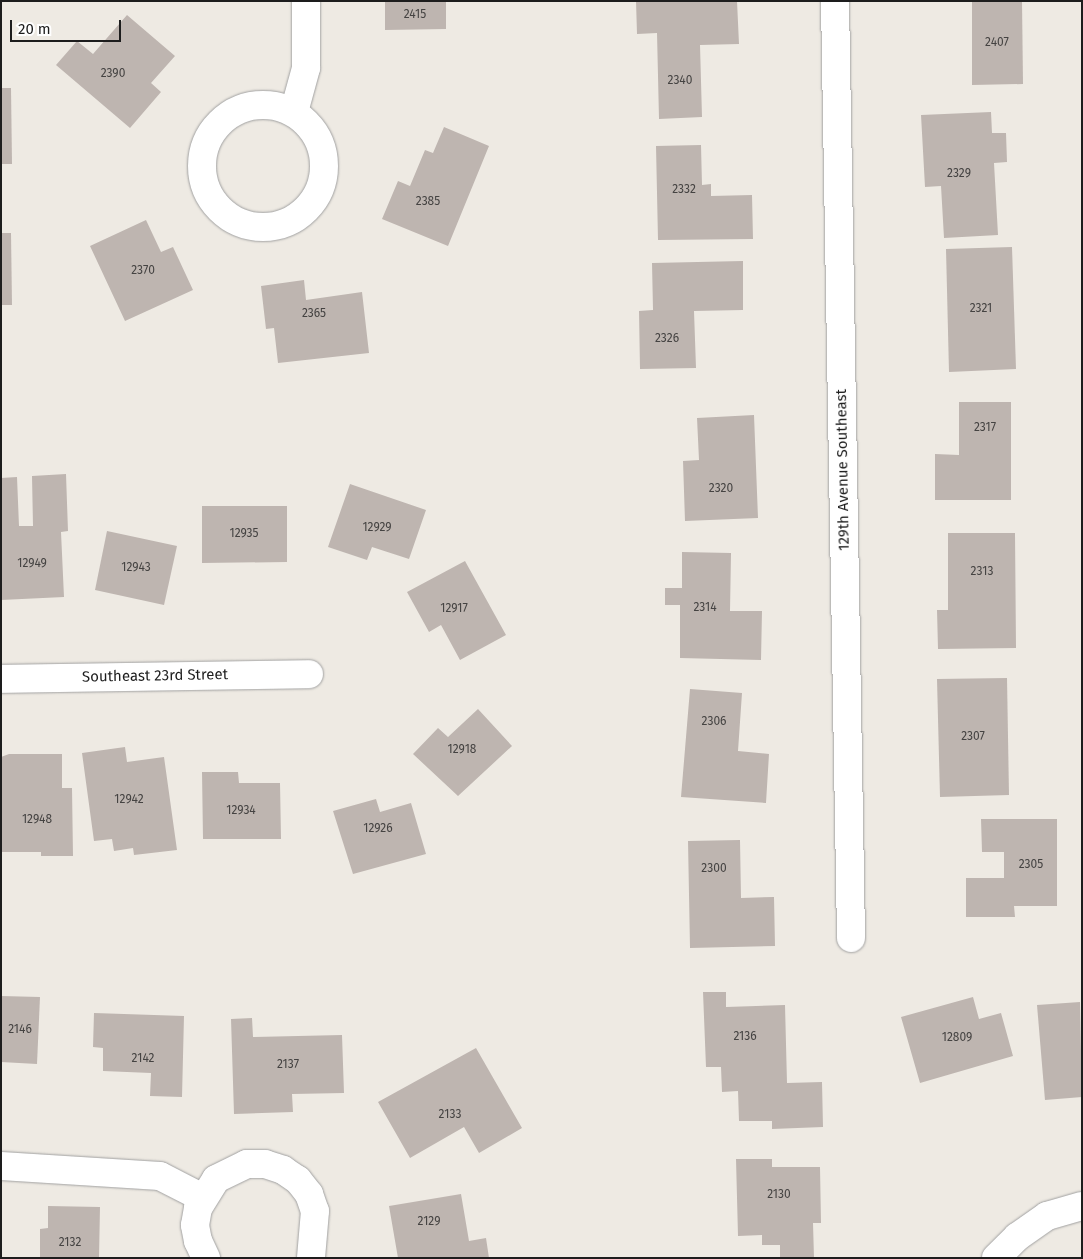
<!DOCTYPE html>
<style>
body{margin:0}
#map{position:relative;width:1083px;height:1259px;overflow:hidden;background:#eeeae3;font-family:"Fira Sans",sans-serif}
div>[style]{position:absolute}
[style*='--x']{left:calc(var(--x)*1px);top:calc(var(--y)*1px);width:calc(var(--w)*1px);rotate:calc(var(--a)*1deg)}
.building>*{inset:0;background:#beb5b0}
.roads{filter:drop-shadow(0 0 1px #a1a1a1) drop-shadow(0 0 1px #a1a1a1)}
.minor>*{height:28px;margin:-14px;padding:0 14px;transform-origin:14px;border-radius:14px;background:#fff}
.minor>.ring{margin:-14px;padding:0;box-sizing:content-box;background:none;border:28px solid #fff;border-radius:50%}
span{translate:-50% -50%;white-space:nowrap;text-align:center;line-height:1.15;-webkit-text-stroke:4.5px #fff;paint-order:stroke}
.number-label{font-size:12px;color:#454342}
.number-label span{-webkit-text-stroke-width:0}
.street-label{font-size:15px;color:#1d1d1d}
.frame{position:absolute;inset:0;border:2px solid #1d1d1d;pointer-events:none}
.scale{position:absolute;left:10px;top:20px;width:111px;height:22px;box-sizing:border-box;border:2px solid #1d1d1d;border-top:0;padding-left:6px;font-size:15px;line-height:18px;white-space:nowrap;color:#1d1d1d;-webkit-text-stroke:4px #fff;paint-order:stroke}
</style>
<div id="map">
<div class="building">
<i style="clip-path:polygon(385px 1px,446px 1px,446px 29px,385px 30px)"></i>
<i style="clip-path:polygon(636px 1px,737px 1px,739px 44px,700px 45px,702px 117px,659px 119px,657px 33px,637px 34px)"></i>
<i style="clip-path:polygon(972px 1px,1022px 1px,1023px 84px,972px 85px)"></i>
<i style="clip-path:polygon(127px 15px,175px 56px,151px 83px,161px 92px,130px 128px,56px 65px,77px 41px,93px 54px)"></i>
<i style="clip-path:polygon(1px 88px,11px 88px,12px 164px,1px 164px)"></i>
<i style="clip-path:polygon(991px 112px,992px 133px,1006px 133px,1007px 162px,994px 163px,998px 235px,944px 238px,941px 186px,925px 187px,921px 115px)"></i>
<i style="clip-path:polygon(444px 127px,489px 146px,448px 246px,382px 219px,398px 181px,410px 186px,425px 150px,433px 153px)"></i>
<i style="clip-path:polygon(701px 145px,702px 185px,711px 184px,711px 196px,752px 195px,753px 239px,658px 240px,656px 146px)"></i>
<i style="clip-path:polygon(146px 220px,161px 252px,173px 247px,193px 290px,125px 321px,90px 246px)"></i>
<i style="clip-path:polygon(1px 233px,11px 233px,12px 305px,1px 305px)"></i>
<i style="clip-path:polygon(1012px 247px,1016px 369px,949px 372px,946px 249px)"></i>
<i style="clip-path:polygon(743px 261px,743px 310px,694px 311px,696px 368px,640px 369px,639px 311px,653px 310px,652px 263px)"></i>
<i style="clip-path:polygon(304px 280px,306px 300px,362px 292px,369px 353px,278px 363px,274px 328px,266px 329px,261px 286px)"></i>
<i style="clip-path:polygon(959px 402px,1011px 402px,1011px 500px,935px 500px,935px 454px,959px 455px)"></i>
<i style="clip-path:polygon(754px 415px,758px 518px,685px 521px,683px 461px,699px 460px,697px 418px)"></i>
<i style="clip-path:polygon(66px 474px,68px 531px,61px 532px,64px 597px,1px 600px,1px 478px,17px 477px,19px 526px,33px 526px,32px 476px)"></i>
<i style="clip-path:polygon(350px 484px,426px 510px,409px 559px,372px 547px,367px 560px,328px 547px)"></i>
<i style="clip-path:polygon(202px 506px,287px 506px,287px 562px,202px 563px)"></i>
<i style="clip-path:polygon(107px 531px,177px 546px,164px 605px,95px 590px)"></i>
<i style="clip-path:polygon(948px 533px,1015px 533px,1016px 648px,938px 649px,937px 610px,948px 610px)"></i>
<i style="clip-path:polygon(682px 552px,731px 553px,730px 611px,762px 611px,761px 660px,680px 658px,680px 605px,665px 605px,665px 588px,682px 588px)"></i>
<i style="clip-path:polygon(465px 561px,506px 635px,460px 660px,441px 625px,429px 632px,407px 592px)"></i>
<i style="clip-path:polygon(1007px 678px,1009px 795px,940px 797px,937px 679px)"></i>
<i style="clip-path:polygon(690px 689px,742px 693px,738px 751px,769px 754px,766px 803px,681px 797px)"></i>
<i style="clip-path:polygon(478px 709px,512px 746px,458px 796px,413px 754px,438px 728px,448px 737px)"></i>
<i style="clip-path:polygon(125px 747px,127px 762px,164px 757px,177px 850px,134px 855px,133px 848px,114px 851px,112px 839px,94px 841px,82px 753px)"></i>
<i style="clip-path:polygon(9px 754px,62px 754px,62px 788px,72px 788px,73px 856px,41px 856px,41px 852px,1px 852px,1px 757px)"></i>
<i style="clip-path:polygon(202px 772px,238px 772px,239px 783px,280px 783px,281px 839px,203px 839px)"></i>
<i style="clip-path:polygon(376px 799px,380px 812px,411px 803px,426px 854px,353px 874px,333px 811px)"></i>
<i style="clip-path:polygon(981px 819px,1057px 819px,1057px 906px,1014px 906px,1015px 917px,966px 917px,966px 878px,1004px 878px,1004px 852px,982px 852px)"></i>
<i style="clip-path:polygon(740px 840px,741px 898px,774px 897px,775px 946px,690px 948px,688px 841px)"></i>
<i style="clip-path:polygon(703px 992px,726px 992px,726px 1007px,785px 1005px,787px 1083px,822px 1082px,823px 1127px,772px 1129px,772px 1121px,739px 1121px,738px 1091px,722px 1092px,721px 1067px,706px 1067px)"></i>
<i style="clip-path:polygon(1px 996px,40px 997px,37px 1064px,1px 1062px)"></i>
<i style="clip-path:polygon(973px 997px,979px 1019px,1001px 1013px,1013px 1056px,920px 1083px,901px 1017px)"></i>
<i style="clip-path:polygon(1080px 1002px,1082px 1097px,1045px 1100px,1037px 1005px)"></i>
<i style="clip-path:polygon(94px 1013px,184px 1016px,182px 1097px,150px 1096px,151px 1073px,103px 1071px,103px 1048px,93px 1047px)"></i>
<i style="clip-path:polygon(252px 1018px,253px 1037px,342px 1035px,344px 1093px,292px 1094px,293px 1112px,234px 1114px,231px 1019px)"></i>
<i style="clip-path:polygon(476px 1048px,522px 1128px,479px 1153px,464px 1127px,410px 1158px,378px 1102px)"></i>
<i style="clip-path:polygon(736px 1159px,772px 1159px,772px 1167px,820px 1167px,821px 1223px,813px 1223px,814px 1258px,780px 1258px,780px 1245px,762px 1245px,762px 1235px,738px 1236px)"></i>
<i style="clip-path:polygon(461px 1194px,469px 1241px,486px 1238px,489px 1258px,398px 1258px,389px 1206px)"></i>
<i style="clip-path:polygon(48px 1206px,100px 1207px,99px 1258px,40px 1258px,40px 1229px,48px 1228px)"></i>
</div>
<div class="roads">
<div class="minor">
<i style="--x:835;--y:1;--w:937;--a:89.02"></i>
<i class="ring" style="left:202px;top:105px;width:94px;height:94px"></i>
<i style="--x:294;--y:112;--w:46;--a:-74.7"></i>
<i style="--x:306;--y:68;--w:67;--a:-90"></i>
<i style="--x:1;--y:679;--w:308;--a:-0.9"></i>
<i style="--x:1;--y:1166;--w:159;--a:3.6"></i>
<i style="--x:160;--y:1176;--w:48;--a:27.1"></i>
<i style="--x:206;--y:1258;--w:19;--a:-115"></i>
<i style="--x:198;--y:1241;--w:16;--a:-101"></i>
<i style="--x:195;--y:1225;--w:17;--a:-80"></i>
<i style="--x:198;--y:1208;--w:34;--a:-58"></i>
<i style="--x:216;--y:1179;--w:34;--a:-26"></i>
<i style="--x:247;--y:1164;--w:18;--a:0"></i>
<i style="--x:265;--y:1164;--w:19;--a:18"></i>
<i style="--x:283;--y:1170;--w:18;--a:34"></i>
<i style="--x:298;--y:1180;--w:18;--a:52"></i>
<i style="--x:309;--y:1194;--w:18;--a:71"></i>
<i style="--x:315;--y:1211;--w:47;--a:94.9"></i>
<i style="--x:996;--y:1258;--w:30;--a:-45"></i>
<i style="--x:1017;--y:1237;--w:37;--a:-35"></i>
<i style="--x:1047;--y:1216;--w:36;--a:-16"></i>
</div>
</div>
<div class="number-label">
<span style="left:415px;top:15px">2415</span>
<span style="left:997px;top:43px">2407</span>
<span style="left:113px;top:74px">2390</span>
<span style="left:680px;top:81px">2340</span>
<span style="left:959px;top:174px">2329</span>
<span style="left:684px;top:190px">2332</span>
<span style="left:428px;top:202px">2385</span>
<span style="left:143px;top:271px">2370</span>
<span style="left:981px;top:309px">2321</span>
<span style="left:314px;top:314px">2365</span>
<span style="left:667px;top:339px">2326</span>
<span style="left:985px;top:428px">2317</span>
<span style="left:721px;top:489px">2320</span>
<span style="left:377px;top:528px">12929</span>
<span style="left:244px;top:534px">12935</span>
<span style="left:32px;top:564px">12949</span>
<span style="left:136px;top:568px">12943</span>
<span style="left:982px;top:572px">2313</span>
<span style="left:705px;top:608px">2314</span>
<span style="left:454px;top:609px">12917</span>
<span style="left:714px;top:722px">2306</span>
<span style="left:973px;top:737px">2307</span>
<span style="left:462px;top:750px">12918</span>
<span style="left:129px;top:800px">12942</span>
<span style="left:241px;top:811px">12934</span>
<span style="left:37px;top:820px">12948</span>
<span style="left:378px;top:829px">12926</span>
<span style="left:1031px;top:865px">2305</span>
<span style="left:714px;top:869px">2300</span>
<span style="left:20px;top:1030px">2146</span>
<span style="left:745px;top:1037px">2136</span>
<span style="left:957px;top:1038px">12809</span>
<span style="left:143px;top:1059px">2142</span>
<span style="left:288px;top:1065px">2137</span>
<span style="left:450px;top:1115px">2133</span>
<span style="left:779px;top:1195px">2130</span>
<span style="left:429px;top:1222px">2129</span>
<span style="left:70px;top:1243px">2132</span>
</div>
<div class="street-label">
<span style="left:843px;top:470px;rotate:-91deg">129th Avenue Southeast</span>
<span style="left:155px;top:676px;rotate:-1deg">Southeast 23rd Street</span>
</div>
<div class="frame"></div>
<div class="scale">20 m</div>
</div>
